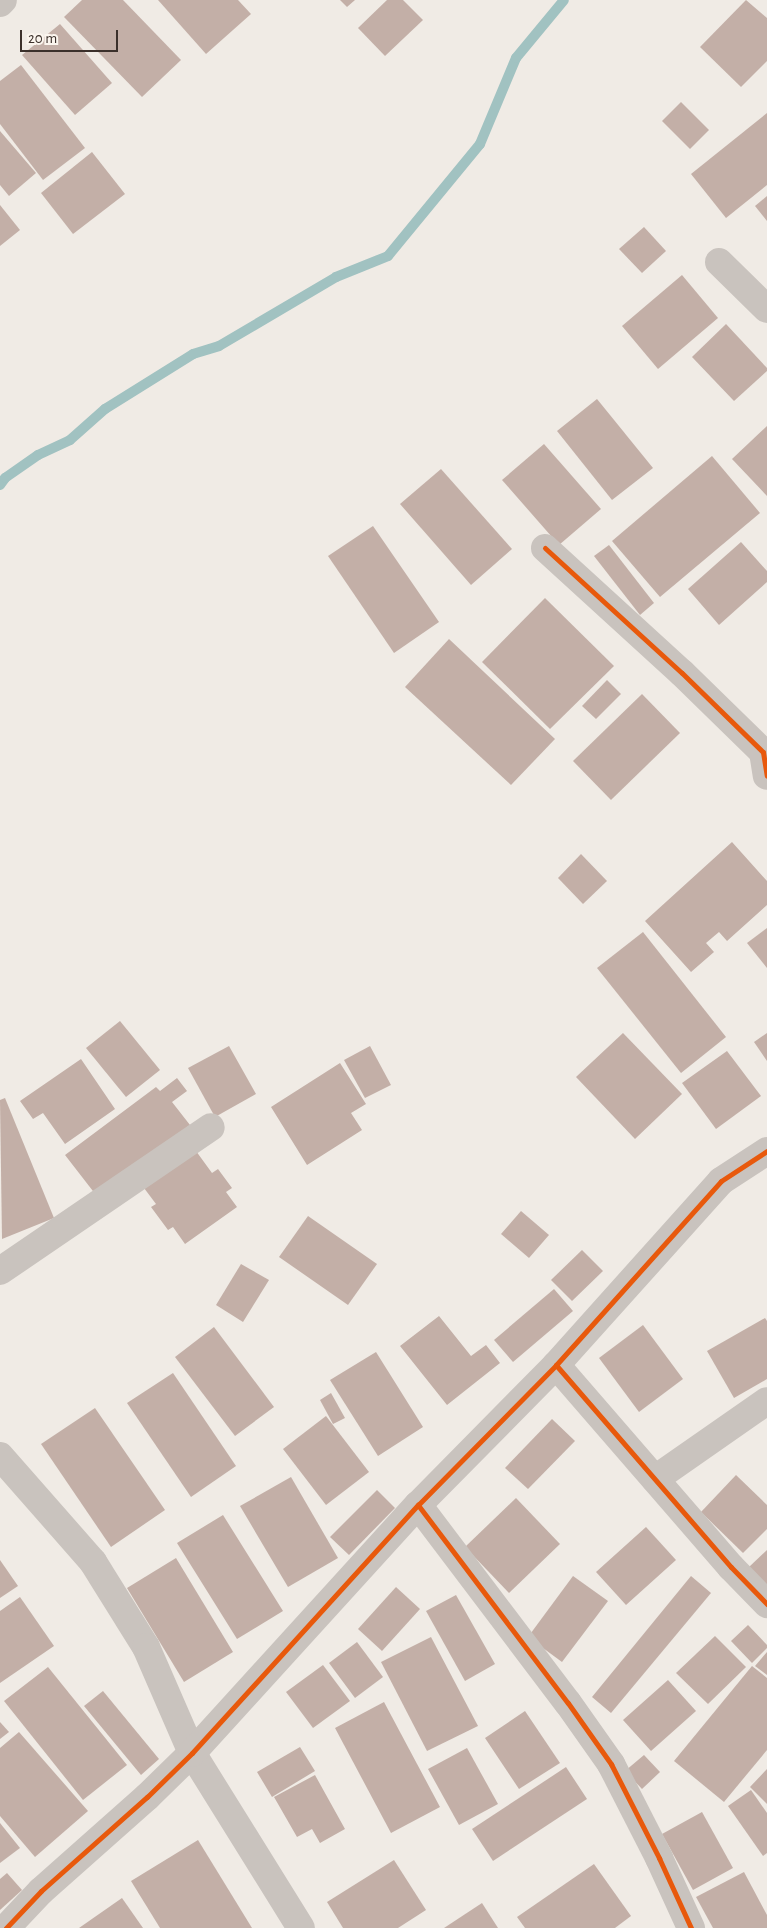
<!DOCTYPE html>
<style>
body{margin:0}
#map{position:relative;width:767px;height:1928px;overflow:hidden;background:#f0ebe5;font-family:"Alegreya Sans",sans-serif}
div>[style]{position:absolute}
[style*='--x']{left:calc(var(--x)*1px);top:calc(var(--y)*1px);width:calc(var(--w)*1px);rotate:calc(var(--a)*1deg)}
.stream>*{height:10px;margin:-5px;padding:0 5px;transform-origin:5px;border-radius:5px;background:#a1c2c1}
.building>*{inset:0;background:#c3afa7}
.minor>*{height:28px;margin:-14px;padding:0 14px;transform-origin:14px;border-radius:14px;background:#c9c3be}
.cycleway>*{height:5px;margin:-2.5px;padding:0 2.5px;transform-origin:2.5px;border-radius:2.5px;background:#e8590c}
span{translate:-50% -50%;white-space:nowrap;text-align:center;line-height:1.15;-webkit-text-stroke:4.5px #fbf5ee;paint-order:stroke}
.scale{position:absolute;left:20px;top:30px;width:98px;height:22px;box-sizing:border-box;border:2px solid #3b302b;border-top:0;padding-left:6px;font-size:15px;line-height:18px;white-space:nowrap;color:#3b302b;-webkit-text-stroke:4px #fbf5ee;paint-order:stroke}
</style>
<div id="map">
<div class="stream">
<i style="--x:0;--y:485;--w:9;--a:-54"></i>
<i style="--x:5;--y:478;--w:40;--a:-34.9"></i>
<i style="--x:38;--y:455;--w:35;--a:-25"></i>
<i style="--x:70;--y:440;--w:47;--a:-41.5"></i>
<i style="--x:105;--y:409;--w:104;--a:-32"></i>
<i style="--x:193;--y:354;--w:27;--a:-17"></i>
<i style="--x:219;--y:346;--w:136;--a:-30.5"></i>
<i style="--x:336;--y:277;--w:56;--a:-22"></i>
<i style="--x:388;--y:256;--w:145;--a:-50.6"></i>
<i style="--x:480;--y:144;--w:93;--a:-67.3"></i>
<i style="--x:516;--y:58;--w:75;--a:-50.4"></i>
</div>
<div class="building">
<i style="clip-path:polygon(82px 0,123px 0,181px 60px,142px 97px,64px 17px)"></i>
<i style="clip-path:polygon(158px 0,238px 0,251px 14px,206px 54px)"></i>
<i style="clip-path:polygon(340px 0,355px 0,347px 7px)"></i>
<i style="clip-path:polygon(387px 0,403px 0,423px 20px,385px 56px,358px 28px)"></i>
<i style="clip-path:polygon(746px 0,767px 18px,767px 61px,741px 87px,700px 47px)"></i>
<i style="clip-path:polygon(60px 24px,112px 83px,75px 115px,22px 55px)"></i>
<i style="clip-path:polygon(21px 65px,85px 148px,43px 180px,0 124px,0 81px)"></i>
<i style="clip-path:polygon(681px 102px,709px 130px,690px 149px,662px 121px)"></i>
<i style="clip-path:polygon(767px 113px,767px 185px,726px 218px,691px 174px)"></i>
<i style="clip-path:polygon(0 131px,36px 173px,9px 196px,0 185px)"></i>
<i style="clip-path:polygon(92px 152px,125px 194px,73px 234px,41px 193px)"></i>
<i style="clip-path:polygon(767px 196px,767px 221px,755px 206px)"></i>
<i style="clip-path:polygon(0 205px,20px 230px,0 246px)"></i>
<i style="clip-path:polygon(644px 227px,666px 251px,642px 273px,619px 249px)"></i>
<i style="clip-path:polygon(682px 275px,718px 318px,658px 369px,622px 326px)"></i>
<i style="clip-path:polygon(726px 324px,767px 368px,767px 371px,734px 401px,692px 357px)"></i>
<i style="clip-path:polygon(597px 399px,653px 468px,612px 500px,557px 431px)"></i>
<i style="clip-path:polygon(767px 426px,767px 496px,732px 459px)"></i>
<i style="clip-path:polygon(544px 444px,601px 509px,559px 545px,502px 480px)"></i>
<i style="clip-path:polygon(712px 456px,760px 513px,660px 597px,612px 541px)"></i>
<i style="clip-path:polygon(441px 469px,512px 549px,471px 585px,400px 504px)"></i>
<i style="clip-path:polygon(373px 526px,439px 622px,394px 653px,328px 556px)"></i>
<i style="clip-path:polygon(741px 542px,767px 571px,767px 582px,719px 625px,688px 589px)"></i>
<i style="clip-path:polygon(609px 545px,654px 603px,640px 615px,594px 556px)"></i>
<i style="clip-path:polygon(545px 598px,614px 666px,550px 729px,482px 662px)"></i>
<i style="clip-path:polygon(449px 639px,555px 739px,511px 785px,405px 687px)"></i>
<i style="clip-path:polygon(607px 680px,621px 694px,596px 719px,582px 706px)"></i>
<i style="clip-path:polygon(642px 694px,680px 733px,611px 800px,573px 761px)"></i>
<i style="clip-path:polygon(732px 842px,767px 881px,767px 905px,727px 941px,719px 932px,706px 943px,714px 952px,691px 972px,645px 921px)"></i>
<i style="clip-path:polygon(581px 854px,607px 881px,583px 904px,558px 878px)"></i>
<i style="clip-path:polygon(767px 928px,767px 968px,747px 943px)"></i>
<i style="clip-path:polygon(643px 932px,726px 1037px,681px 1073px,597px 968px)"></i>
<i style="clip-path:polygon(120px 1021px,160px 1070px,126px 1097px,86px 1048px)"></i>
<i style="clip-path:polygon(623px 1033px,682px 1094px,635px 1139px,576px 1077px)"></i>
<i style="clip-path:polygon(767px 1033px,767px 1061px,754px 1042px)"></i>
<i style="clip-path:polygon(229px 1046px,256px 1094px,215px 1117px,188px 1068px)"></i>
<i style="clip-path:polygon(370px 1046px,391px 1085px,365px 1098px,344px 1060px)"></i>
<i style="clip-path:polygon(727px 1051px,761px 1096px,716px 1129px,682px 1083px)"></i>
<i style="clip-path:polygon(81px 1059px,115px 1109px,65px 1144px,43px 1113px,33px 1119px,20px 1101px)"></i>
<i style="clip-path:polygon(340px 1063px,366px 1104px,351px 1113px,362px 1130px,307px 1165px,271px 1107px)"></i>
<i style="clip-path:polygon(177px 1078px,187px 1091px,172px 1102px,190px 1125px,96px 1195px,65px 1155px,156px 1087px,160px 1091px)"></i>
<i style="clip-path:polygon(5px 1098px,54px 1218px,2px 1239px,0 1100px)"></i>
<i style="clip-path:polygon(196px 1151px,212px 1173px,218px 1169px,232px 1188px,226px 1192px,237px 1207px,185px 1244px,173px 1227px,168px 1230px,151px 1207px,156px 1204px,144px 1188px)"></i>
<i style="clip-path:polygon(521px 1211px,549px 1235px,529px 1258px,501px 1234px)"></i>
<i style="clip-path:polygon(308px 1216px,377px 1264px,348px 1305px,279px 1257px)"></i>
<i style="clip-path:polygon(582px 1250px,603px 1271px,572px 1301px,551px 1280px)"></i>
<i style="clip-path:polygon(241px 1264px,269px 1280px,243px 1322px,216px 1305px)"></i>
<i style="clip-path:polygon(554px 1289px,573px 1311px,513px 1362px,494px 1340px)"></i>
<i style="clip-path:polygon(439px 1316px,471px 1356px,486px 1345px,500px 1363px,447px 1405px,400px 1346px)"></i>
<i style="clip-path:polygon(765px 1318px,767px 1321px,767px 1379px,734px 1398px,707px 1351px)"></i>
<i style="clip-path:polygon(643px 1325px,683px 1379px,639px 1412px,599px 1358px)"></i>
<i style="clip-path:polygon(214px 1327px,274px 1407px,235px 1436px,175px 1357px)"></i>
<i style="clip-path:polygon(376px 1352px,423px 1427px,378px 1456px,330px 1380px)"></i>
<i style="clip-path:polygon(173px 1373px,236px 1466px,191px 1497px,127px 1403px)"></i>
<i style="clip-path:polygon(331px 1393px,345px 1418px,333px 1424px,320px 1400px)"></i>
<i style="clip-path:polygon(95px 1408px,165px 1510px,111px 1547px,41px 1444px)"></i>
<i style="clip-path:polygon(326px 1416px,369px 1472px,326px 1505px,283px 1449px)"></i>
<i style="clip-path:polygon(552px 1419px,575px 1441px,528px 1489px,505px 1468px)"></i>
<i style="clip-path:polygon(736px 1475px,767px 1505px,767px 1529px,743px 1553px,701px 1512px)"></i>
<i style="clip-path:polygon(291px 1477px,338px 1558px,288px 1587px,240px 1506px)"></i>
<i style="clip-path:polygon(377px 1490px,395px 1508px,349px 1555px,330px 1537px)"></i>
<i style="clip-path:polygon(516px 1498px,560px 1544px,509px 1593px,465px 1547px)"></i>
<i style="clip-path:polygon(223px 1515px,283px 1611px,237px 1639px,177px 1543px)"></i>
<i style="clip-path:polygon(646px 1527px,676px 1560px,626px 1605px,596px 1572px)"></i>
<i style="clip-path:polygon(767px 1550px,767px 1586px,749px 1567px)"></i>
<i style="clip-path:polygon(176px 1558px,233px 1652px,184px 1682px,127px 1588px)"></i>
<i style="clip-path:polygon(0 1560px,18px 1586px,0 1598px)"></i>
<i style="clip-path:polygon(573px 1576px,608px 1601px,562px 1662px,528px 1637px)"></i>
<i style="clip-path:polygon(691px 1576px,711px 1593px,611px 1713px,592px 1697px)"></i>
<i style="clip-path:polygon(396px 1587px,420px 1609px,382px 1651px,358px 1629px)"></i>
<i style="clip-path:polygon(456px 1595px,495px 1664px,465px 1681px,426px 1611px)"></i>
<i style="clip-path:polygon(20px 1597px,54px 1646px,0 1683px,0 1611px)"></i>
<i style="clip-path:polygon(748px 1625px,767px 1645px,767px 1648px,752px 1663px,731px 1641px)"></i>
<i style="clip-path:polygon(715px 1636px,746px 1667px,708px 1704px,676px 1673px)"></i>
<i style="clip-path:polygon(431px 1637px,478px 1726px,427px 1751px,381px 1662px)"></i>
<i style="clip-path:polygon(357px 1642px,383px 1677px,355px 1698px,329px 1663px)"></i>
<i style="clip-path:polygon(767px 1652px,767px 1675px,755px 1666px)"></i>
<i style="clip-path:polygon(323px 1665px,350px 1701px,313px 1728px,286px 1692px)"></i>
<i style="clip-path:polygon(752px 1666px,767px 1678px,767px 1750px,724px 1802px,674px 1761px)"></i>
<i style="clip-path:polygon(48px 1667px,127px 1765px,83px 1800px,4px 1701px)"></i>
<i style="clip-path:polygon(668px 1680px,696px 1711px,651px 1751px,623px 1720px)"></i>
<i style="clip-path:polygon(103px 1691px,159px 1759px,141px 1775px,84px 1706px)"></i>
<i style="clip-path:polygon(384px 1702px,440px 1807px,391px 1833px,335px 1728px)"></i>
<i style="clip-path:polygon(525px 1711px,560px 1763px,519px 1789px,485px 1738px)"></i>
<i style="clip-path:polygon(0 1722px,9px 1732px,0 1739px)"></i>
<i style="clip-path:polygon(19px 1732px,88px 1811px,35px 1857px,0 1816px,0 1748px)"></i>
<i style="clip-path:polygon(300px 1747px,315px 1771px,272px 1797px,257px 1772px)"></i>
<i style="clip-path:polygon(467px 1748px,498px 1804px,459px 1825px,428px 1769px)"></i>
<i style="clip-path:polygon(644px 1755px,660px 1772px,642px 1789px,625px 1771px)"></i>
<i style="clip-path:polygon(566px 1767px,587px 1799px,493px 1861px,472px 1829px)"></i>
<i style="clip-path:polygon(767px 1769px,767px 1804px,750px 1787px)"></i>
<i style="clip-path:polygon(315px 1775px,345px 1829px,320px 1843px,312px 1829px,297px 1837px,274px 1797px)"></i>
<i style="clip-path:polygon(751px 1790px,767px 1813px,767px 1853px,763px 1856px,728px 1806px)"></i>
<i style="clip-path:polygon(702px 1812px,733px 1868px,693px 1890px,662px 1834px)"></i>
<i style="clip-path:polygon(0 1823px,20px 1848px,0 1863px)"></i>
<i style="clip-path:polygon(198px 1840px,252px 1928px,160px 1928px,131px 1881px)"></i>
<i style="clip-path:polygon(394px 1860px,426px 1910px,398px 1928px,343px 1928px,327px 1902px)"></i>
<i style="clip-path:polygon(594px 1864px,631px 1916px,615px 1928px,525px 1928px,517px 1917px)"></i>
<i style="clip-path:polygon(744px 1872px,767px 1915px,767px 1928px,713px 1928px,696px 1897px)"></i>
<i style="clip-path:polygon(7px 1873px,22px 1890px,0 1910px,0 1879px)"></i>
<i style="clip-path:polygon(122px 1898px,143px 1928px,79px 1928px)"></i>
<i style="clip-path:polygon(482px 1903px,498px 1928px,444px 1928px)"></i>
</div>
<div class="minor">
<i style="--x:0;--y:3;--w:4;--a:-45"></i>
<i style="--x:719;--y:262;--w:67;--a:44.4"></i>
<i style="--x:545;--y:548;--w:185;--a:42.4"></i>
<i style="--x:682;--y:673;--w:113;--a:44.3"></i>
<i style="--x:763;--y:752;--w:24;--a:81"></i>
<i style="--x:0;--y:1271;--w:255;--a:-34.3"></i>
<i style="--x:556;--y:1365;--w:267;--a:49.1"></i>
<i style="--x:731;--y:1567;--w:52;--a:45.8"></i>
<i style="--x:0;--y:1456;--w:141;--a:48.7"></i>
<i style="--x:93;--y:1562;--w:100;--a:58.1"></i>
<i style="--x:146;--y:1647;--w:116;--a:66.5"></i>
<i style="--x:192;--y:1753;--w:206;--a:58.1"></i>
<i style="--x:655;--y:1479;--w:136;--a:-34.9"></i>
<i style="--x:418;--y:1505;--w:248;--a:52.9"></i>
<i style="--x:568;--y:1703;--w:75;--a:54.8"></i>
<i style="--x:611;--y:1764;--w:106;--a:62.9"></i>
<i style="--x:659;--y:1858;--w:77;--a:65.4"></i>
<i style="--x:6;--y:1928;--w:51;--a:-46.6"></i>
<i style="--x:41;--y:1891;--w:142;--a:-41.6"></i>
<i style="--x:147;--y:1797;--w:63;--a:-44.4"></i>
<i style="--x:192;--y:1753;--w:336;--a:-47.7"></i>
<i style="--x:418;--y:1505;--w:197;--a:-45.4"></i>
<i style="--x:556;--y:1365;--w:247;--a:-48.1"></i>
<i style="--x:721;--y:1181;--w:55;--a:-33.1"></i>
</div>
<div class="cycleway">
<i style="--x:545;--y:548;--w:185;--a:42.4"></i>
<i style="--x:682;--y:673;--w:113;--a:44.3"></i>
<i style="--x:763;--y:752;--w:24;--a:81"></i>
<i style="--x:556;--y:1365;--w:267;--a:49.1"></i>
<i style="--x:731;--y:1567;--w:52;--a:45.8"></i>
<i style="--x:418;--y:1505;--w:248;--a:52.9"></i>
<i style="--x:568;--y:1703;--w:75;--a:54.8"></i>
<i style="--x:611;--y:1764;--w:106;--a:62.9"></i>
<i style="--x:659;--y:1858;--w:77;--a:65.4"></i>
<i style="--x:6;--y:1928;--w:51;--a:-46.6"></i>
<i style="--x:41;--y:1891;--w:142;--a:-41.6"></i>
<i style="--x:147;--y:1797;--w:63;--a:-44.4"></i>
<i style="--x:192;--y:1753;--w:336;--a:-47.7"></i>
<i style="--x:418;--y:1505;--w:197;--a:-45.4"></i>
<i style="--x:556;--y:1365;--w:247;--a:-48.1"></i>
<i style="--x:721;--y:1181;--w:55;--a:-33.1"></i>
</div>
<div class="scale">20 m</div>
</div>
